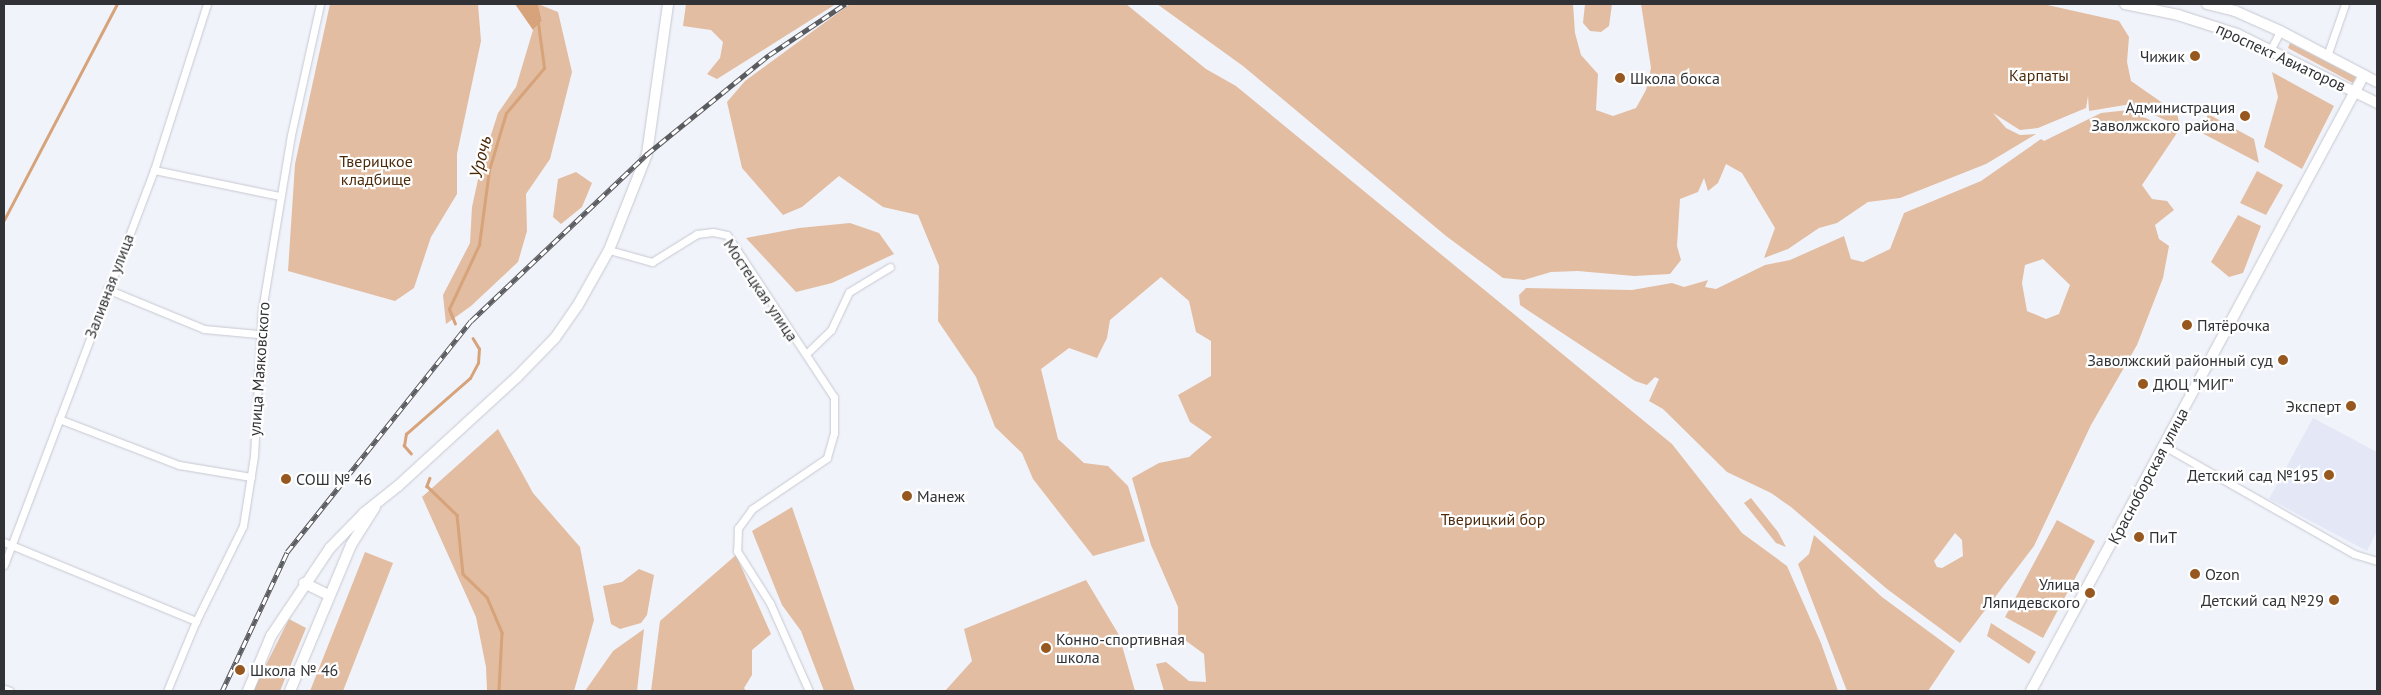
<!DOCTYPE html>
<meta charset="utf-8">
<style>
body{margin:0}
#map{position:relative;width:2381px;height:695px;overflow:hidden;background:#f1f3fb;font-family:"PT Sans",sans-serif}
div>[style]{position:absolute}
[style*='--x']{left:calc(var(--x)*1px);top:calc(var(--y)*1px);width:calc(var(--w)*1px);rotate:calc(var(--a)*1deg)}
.built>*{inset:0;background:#e3e7f6}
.green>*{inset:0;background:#e2bda1}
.water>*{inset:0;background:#d7a37a}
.stream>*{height:2.5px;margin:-1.25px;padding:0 1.25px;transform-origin:1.25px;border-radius:1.25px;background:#d7a37a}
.roads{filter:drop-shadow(0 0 1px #c6c8d0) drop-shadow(0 0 1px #c6c8d0)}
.street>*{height:7px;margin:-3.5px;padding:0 3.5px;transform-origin:3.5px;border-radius:3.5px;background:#fff}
.secondary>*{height:10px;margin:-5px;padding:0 5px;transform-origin:5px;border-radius:5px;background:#fff}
.rail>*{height:4.5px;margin-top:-2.25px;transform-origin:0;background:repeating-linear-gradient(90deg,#fff 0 8px,#5a5b5f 0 16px);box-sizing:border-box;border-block:1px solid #5a5b5f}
.dots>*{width:14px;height:14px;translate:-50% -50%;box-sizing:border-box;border:2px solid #fff;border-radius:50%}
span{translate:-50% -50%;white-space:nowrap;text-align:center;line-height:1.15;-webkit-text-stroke:4.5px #fff;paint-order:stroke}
.poi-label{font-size:16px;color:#313235}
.right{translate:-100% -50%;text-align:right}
.left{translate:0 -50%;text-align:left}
.street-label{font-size:16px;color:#313235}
.park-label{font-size:16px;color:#4d2b0b}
.water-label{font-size:18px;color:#4b2808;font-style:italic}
.frame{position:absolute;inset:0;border:5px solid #313235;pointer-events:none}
</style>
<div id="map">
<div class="built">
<i style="clip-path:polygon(2313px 418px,2377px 452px,2377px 531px,2367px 551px,2269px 499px)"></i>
</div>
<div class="green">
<i style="clip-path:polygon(330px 4px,478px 4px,481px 41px,457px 154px,457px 194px,431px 237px,414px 288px,395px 301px,288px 271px,295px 164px)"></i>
<i style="clip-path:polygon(538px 4px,558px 12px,572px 72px,550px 159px,526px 194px,527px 231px,518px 262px,471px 306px,446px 324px,443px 295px,470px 243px,472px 207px,481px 166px,498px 113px,516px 87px,533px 30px,542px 21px)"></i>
<i style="clip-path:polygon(686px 4px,836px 4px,717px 79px,707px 74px,720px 58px,723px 42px,711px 30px,683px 26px)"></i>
<i style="clip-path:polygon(850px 4px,1126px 4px,1206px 69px,1236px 86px,1672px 444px,1742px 533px,1787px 566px,1821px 643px,1838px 691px,1164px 691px,1156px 664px,1166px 662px,1189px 681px,1206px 682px,1204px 654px,1178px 635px,1178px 607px,1151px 545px,1132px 478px,1159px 463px,1189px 457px,1212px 437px,1190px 422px,1178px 395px,1211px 376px,1211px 341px,1196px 332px,1189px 301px,1161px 277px,1110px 320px,1107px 338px,1097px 358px,1069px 348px,1041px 369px,1058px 439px,1084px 463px,1108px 466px,1128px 486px,1145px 541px,1093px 556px,1033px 479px,1022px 453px,995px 427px,976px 377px,938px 321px,939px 266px,918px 215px,883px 207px,839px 176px,802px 207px,783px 215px,742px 168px,727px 102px,745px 81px)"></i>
<i style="clip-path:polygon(1157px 4px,1573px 4px,1575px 33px,1581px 55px,1598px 74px,1596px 110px,1613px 116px,1636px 108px,1646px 90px,1651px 68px,1641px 4px,2043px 4px,2119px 21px,2129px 37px,2127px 62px,2131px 81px,2177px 113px,2180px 127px,2131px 104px,2089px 111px,2088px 96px,2086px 108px,2038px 128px,2020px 130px,1993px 113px,2006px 128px,2020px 135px,2036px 134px,1986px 164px,1900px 198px,1868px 202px,1837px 223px,1819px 228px,1788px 249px,1764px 258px,1775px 228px,1742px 173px,1726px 164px,1718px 183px,1708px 191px,1704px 178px,1698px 192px,1680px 199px,1677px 246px,1681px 260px,1670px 274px,1634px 276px,1578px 271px,1551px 272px,1524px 280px,1503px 278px,1446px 236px,1243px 66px)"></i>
<i style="clip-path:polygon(1585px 4px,1612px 4px,1609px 26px,1601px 32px,1590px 31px,1583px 23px)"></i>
<i style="clip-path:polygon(2290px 43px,2356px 77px,2353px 83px,2288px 48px)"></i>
<i style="clip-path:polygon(2272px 72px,2334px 106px,2302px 169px,2264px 147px,2278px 97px)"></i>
<i style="clip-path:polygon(evenodd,2129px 110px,2177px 133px,2142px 185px,2152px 199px,2167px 201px,2174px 210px,2155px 225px,2159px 239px,2169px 246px,2163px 278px,2137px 345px,2091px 425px,2034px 546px,1960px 643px,1887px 589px,1791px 507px,1771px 493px,1727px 472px,1663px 409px,1649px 401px,1659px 379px,1655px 377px,1647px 385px,1635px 381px,1520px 305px,1519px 295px,1526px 288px,1632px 290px,1672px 283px,1684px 287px,1708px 280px,1705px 287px,1716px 289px,1765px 265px,1790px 260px,1844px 236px,1851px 259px,1863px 262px,1890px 249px,1904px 213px,1981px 181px,2041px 139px,2044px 141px,2101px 113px,2129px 110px,2043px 259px,2070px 285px,2059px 314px,2046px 319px,2027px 311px,2022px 283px,2025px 265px,2043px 259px,2129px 110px,1955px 533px,1962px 540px,1963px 556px,1942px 568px,1937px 567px,1934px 561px,1955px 533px)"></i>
<i style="clip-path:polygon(2208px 114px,2254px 139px,2259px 163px,2200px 132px)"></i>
<i style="clip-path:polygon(2257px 171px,2283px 185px,2266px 215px,2240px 203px)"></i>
<i style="clip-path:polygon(576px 172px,592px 183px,582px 207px,561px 224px,553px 217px,558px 179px)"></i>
<i style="clip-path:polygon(2238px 215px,2261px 226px,2243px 273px,2229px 277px,2211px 262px)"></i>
<i style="clip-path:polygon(850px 223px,879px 233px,894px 254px,832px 283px,796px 292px,746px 238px,799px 228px)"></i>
<i style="clip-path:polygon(498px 429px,533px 493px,580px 547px,594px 620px,574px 691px,487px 691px,486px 667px,476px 617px,422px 497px)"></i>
<i style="clip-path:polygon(1751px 498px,1778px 532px,1786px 547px,1776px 543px,1744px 503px)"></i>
<i style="clip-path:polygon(792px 507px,855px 691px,824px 691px,801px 631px,782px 605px,752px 531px)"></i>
<i style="clip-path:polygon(2057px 520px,2095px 541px,2043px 638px,2005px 617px)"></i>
<i style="clip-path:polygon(1814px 535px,1882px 597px,1955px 651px,1928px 691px,1847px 691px,1798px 564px,1809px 554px)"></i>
<i style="clip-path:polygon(365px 552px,393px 563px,343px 691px,310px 691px)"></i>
<i style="clip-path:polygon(736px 555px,771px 634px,752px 650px,752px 675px,744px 688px,746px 691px,651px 691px,660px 621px)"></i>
<i style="clip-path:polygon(639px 569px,654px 575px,647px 615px,641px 623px,620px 629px,611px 624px,603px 586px,622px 582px)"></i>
<i style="clip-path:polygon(1086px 580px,1119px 635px,1135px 691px,945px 691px,972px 661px,964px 629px)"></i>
<i style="clip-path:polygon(289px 619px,306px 628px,280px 691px,253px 691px)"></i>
<i style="clip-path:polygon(1991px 623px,2036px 652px,2029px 664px,1987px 636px)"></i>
<i style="clip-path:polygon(644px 629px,637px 691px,585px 691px,613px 651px)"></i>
</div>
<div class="water">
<i style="clip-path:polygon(515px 4px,538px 4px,542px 21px,533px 30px)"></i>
</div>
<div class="stream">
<i style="--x:4;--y:220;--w:244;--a:-62.4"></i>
<i style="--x:455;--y:324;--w:16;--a:-112"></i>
<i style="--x:449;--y:309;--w:71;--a:-64.9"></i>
<i style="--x:479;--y:245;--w:76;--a:-82.4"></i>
<i style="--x:489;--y:170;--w:59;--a:-73.4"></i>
<i style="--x:506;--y:113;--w:59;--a:-49.8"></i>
<i style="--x:544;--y:68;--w:45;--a:-97.6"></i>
<i style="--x:411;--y:454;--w:11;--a:-131"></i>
<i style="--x:404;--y:446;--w:12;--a:-81"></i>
<i style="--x:406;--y:434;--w:85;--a:-41.2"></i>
<i style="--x:470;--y:378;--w:17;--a:-62"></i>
<i style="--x:478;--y:363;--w:14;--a:-86"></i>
<i style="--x:479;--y:349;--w:12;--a:-121"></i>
<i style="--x:430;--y:478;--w:9;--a:111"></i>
<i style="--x:427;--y:486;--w:42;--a:44"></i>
<i style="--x:457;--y:515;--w:59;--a:84.2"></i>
<i style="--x:463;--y:574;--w:33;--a:44"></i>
<i style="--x:487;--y:597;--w:39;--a:67"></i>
<i style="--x:502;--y:633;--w:58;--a:93"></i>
</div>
<div class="roads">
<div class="street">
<i style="--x:2271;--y:49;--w:20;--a:-63"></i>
<i style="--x:2327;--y:56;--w:55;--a:-70.9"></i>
<i style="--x:154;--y:170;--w:129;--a:11.7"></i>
<i style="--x:609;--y:250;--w:45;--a:15.6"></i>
<i style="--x:652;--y:262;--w:53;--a:-31.9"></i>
<i style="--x:697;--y:234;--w:16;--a:-7"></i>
<i style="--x:713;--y:232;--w:14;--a:12"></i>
<i style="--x:727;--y:235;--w:194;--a:56.6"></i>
<i style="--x:834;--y:397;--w:36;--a:90"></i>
<i style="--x:834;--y:433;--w:26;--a:106"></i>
<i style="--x:827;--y:458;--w:91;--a:145.8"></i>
<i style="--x:752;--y:509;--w:24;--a:126"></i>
<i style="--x:738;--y:528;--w:23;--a:92"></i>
<i style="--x:737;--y:551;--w:62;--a:57.6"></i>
<i style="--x:770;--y:603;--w:96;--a:66.1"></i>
<i style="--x:107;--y:289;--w:105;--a:22.4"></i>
<i style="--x:204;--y:329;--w:54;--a:5.3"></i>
<i style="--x:806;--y:354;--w:35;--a:-44"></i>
<i style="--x:831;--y:330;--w:42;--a:-64.7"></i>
<i style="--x:849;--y:292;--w:48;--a:-31.4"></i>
<i style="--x:59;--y:419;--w:129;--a:21"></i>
<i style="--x:179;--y:465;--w:73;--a:9.5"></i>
<i style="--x:2164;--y:446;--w:219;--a:29.6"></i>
<i style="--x:2354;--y:554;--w:24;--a:17"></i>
<i style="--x:4;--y:542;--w:208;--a:22.4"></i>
<i style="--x:4;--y:565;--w:423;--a:-69.2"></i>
<i style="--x:154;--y:170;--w:174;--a:-72.3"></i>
<i style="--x:4;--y:689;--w:6;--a:18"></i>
<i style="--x:167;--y:691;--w:76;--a:-67.5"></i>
<i style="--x:196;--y:621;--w:106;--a:-63.7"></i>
<i style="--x:243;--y:526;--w:71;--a:-81.1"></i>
<i style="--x:254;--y:456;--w:146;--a:-86.9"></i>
<i style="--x:262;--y:310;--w:177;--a:-80.6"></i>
<i style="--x:291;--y:135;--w:134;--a:-77.5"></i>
</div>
<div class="secondary">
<i style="--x:2125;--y:4;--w:54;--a:11.7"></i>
<i style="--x:2178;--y:15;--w:62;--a:17.9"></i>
<i style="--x:2237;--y:34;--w:156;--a:26.2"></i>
<i style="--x:2207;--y:4;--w:29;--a:14"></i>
<i style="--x:2235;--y:11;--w:49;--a:24"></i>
<i style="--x:2280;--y:31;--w:110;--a:27.7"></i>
<i style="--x:304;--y:583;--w:28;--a:26"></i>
<i style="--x:248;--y:691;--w:60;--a:-67.3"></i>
<i style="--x:271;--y:636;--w:106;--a:-56.2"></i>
<i style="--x:330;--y:548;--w:49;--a:-45.8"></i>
<i style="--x:364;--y:513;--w:43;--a:-38.5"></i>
<i style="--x:398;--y:486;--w:161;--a:-42.5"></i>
<i style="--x:517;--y:377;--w:54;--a:-45.7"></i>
<i style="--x:555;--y:338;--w:40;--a:-55.1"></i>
<i style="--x:578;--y:305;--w:63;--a:-60.6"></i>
<i style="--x:609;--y:250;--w:103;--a:-68.4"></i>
<i style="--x:647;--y:154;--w:151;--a:-82"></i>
<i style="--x:290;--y:691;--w:158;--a:-67.3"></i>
<i style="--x:351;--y:545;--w:45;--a:-57.7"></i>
<i style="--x:2031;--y:691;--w:700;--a:-61.61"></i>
</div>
</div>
<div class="rail">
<i style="--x:222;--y:691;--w:153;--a:-64.9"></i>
<i style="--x:287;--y:552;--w:295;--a:-51.5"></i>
<i style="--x:471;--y:321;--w:243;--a:-43.5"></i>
<i style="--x:647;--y:154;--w:157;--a:-39.1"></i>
<i style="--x:769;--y:55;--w:92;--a:-33.9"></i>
</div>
<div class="dots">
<i style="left:2195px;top:56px;background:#96581e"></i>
<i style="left:1620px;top:78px;background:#96581e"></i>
<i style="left:2245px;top:116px;background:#96581e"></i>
<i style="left:2187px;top:325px;background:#96581e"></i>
<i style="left:2283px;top:360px;background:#96581e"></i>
<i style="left:2143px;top:384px;background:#96581e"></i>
<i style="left:2351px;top:406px;background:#96581e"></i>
<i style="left:2329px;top:475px;background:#96581e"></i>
<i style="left:286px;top:479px;background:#96581e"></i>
<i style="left:907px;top:496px;background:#96581e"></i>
<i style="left:2139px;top:537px;background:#96581e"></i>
<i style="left:2195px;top:574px;background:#96581e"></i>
<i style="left:2090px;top:593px;background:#96581e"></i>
<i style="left:2334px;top:600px;background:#96581e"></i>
<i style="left:1046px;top:648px;background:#96581e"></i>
<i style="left:240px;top:670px;background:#96581e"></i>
</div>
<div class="poi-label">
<span class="right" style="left:2185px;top:56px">Чижик</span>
<span class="left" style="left:1630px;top:78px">Школа бокса</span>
<span class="right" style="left:2235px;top:116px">Администрация<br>Заволжского района</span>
<span class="left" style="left:2197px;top:325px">Пятёрочка</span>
<span class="right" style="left:2273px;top:360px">Заволжский районный суд</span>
<span class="left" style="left:2153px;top:384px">ДЮЦ "МИГ"</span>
<span class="right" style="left:2341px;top:406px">Эксперт</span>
<span class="right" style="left:2319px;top:475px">Детский сад №195</span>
<span class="left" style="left:296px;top:479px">СОШ № 46</span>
<span class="left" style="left:917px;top:496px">Манеж</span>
<span class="left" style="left:2149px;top:537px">ПиТ</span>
<span class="left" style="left:2205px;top:574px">Ozon</span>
<span class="right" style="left:2080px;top:593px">Улица<br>Ляпидевского</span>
<span class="right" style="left:2324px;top:600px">Детский сад №29</span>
<span class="left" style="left:1056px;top:648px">Конно-спортивная<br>школа</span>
<span class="left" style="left:250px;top:670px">Школа № 46</span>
</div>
<div class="street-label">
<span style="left:2281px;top:57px;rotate:25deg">проспект Авиаторов</span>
<span style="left:109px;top:286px;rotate:-69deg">Заливная улица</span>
<span style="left:761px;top:290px;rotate:56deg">Мостецкая улица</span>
<span style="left:259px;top:369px;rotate:-86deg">улица Маяковского</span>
<span style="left:2148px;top:476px;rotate:-62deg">Красноборская улица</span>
</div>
<div class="park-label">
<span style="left:2039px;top:75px">Карпаты</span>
<span style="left:376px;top:170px">Тверицкое<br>кладбище</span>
<span style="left:1493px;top:519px">Тверицкий бор</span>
</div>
<div class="water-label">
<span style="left:481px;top:157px;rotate:-76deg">Урочь</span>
</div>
<div class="frame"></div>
</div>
